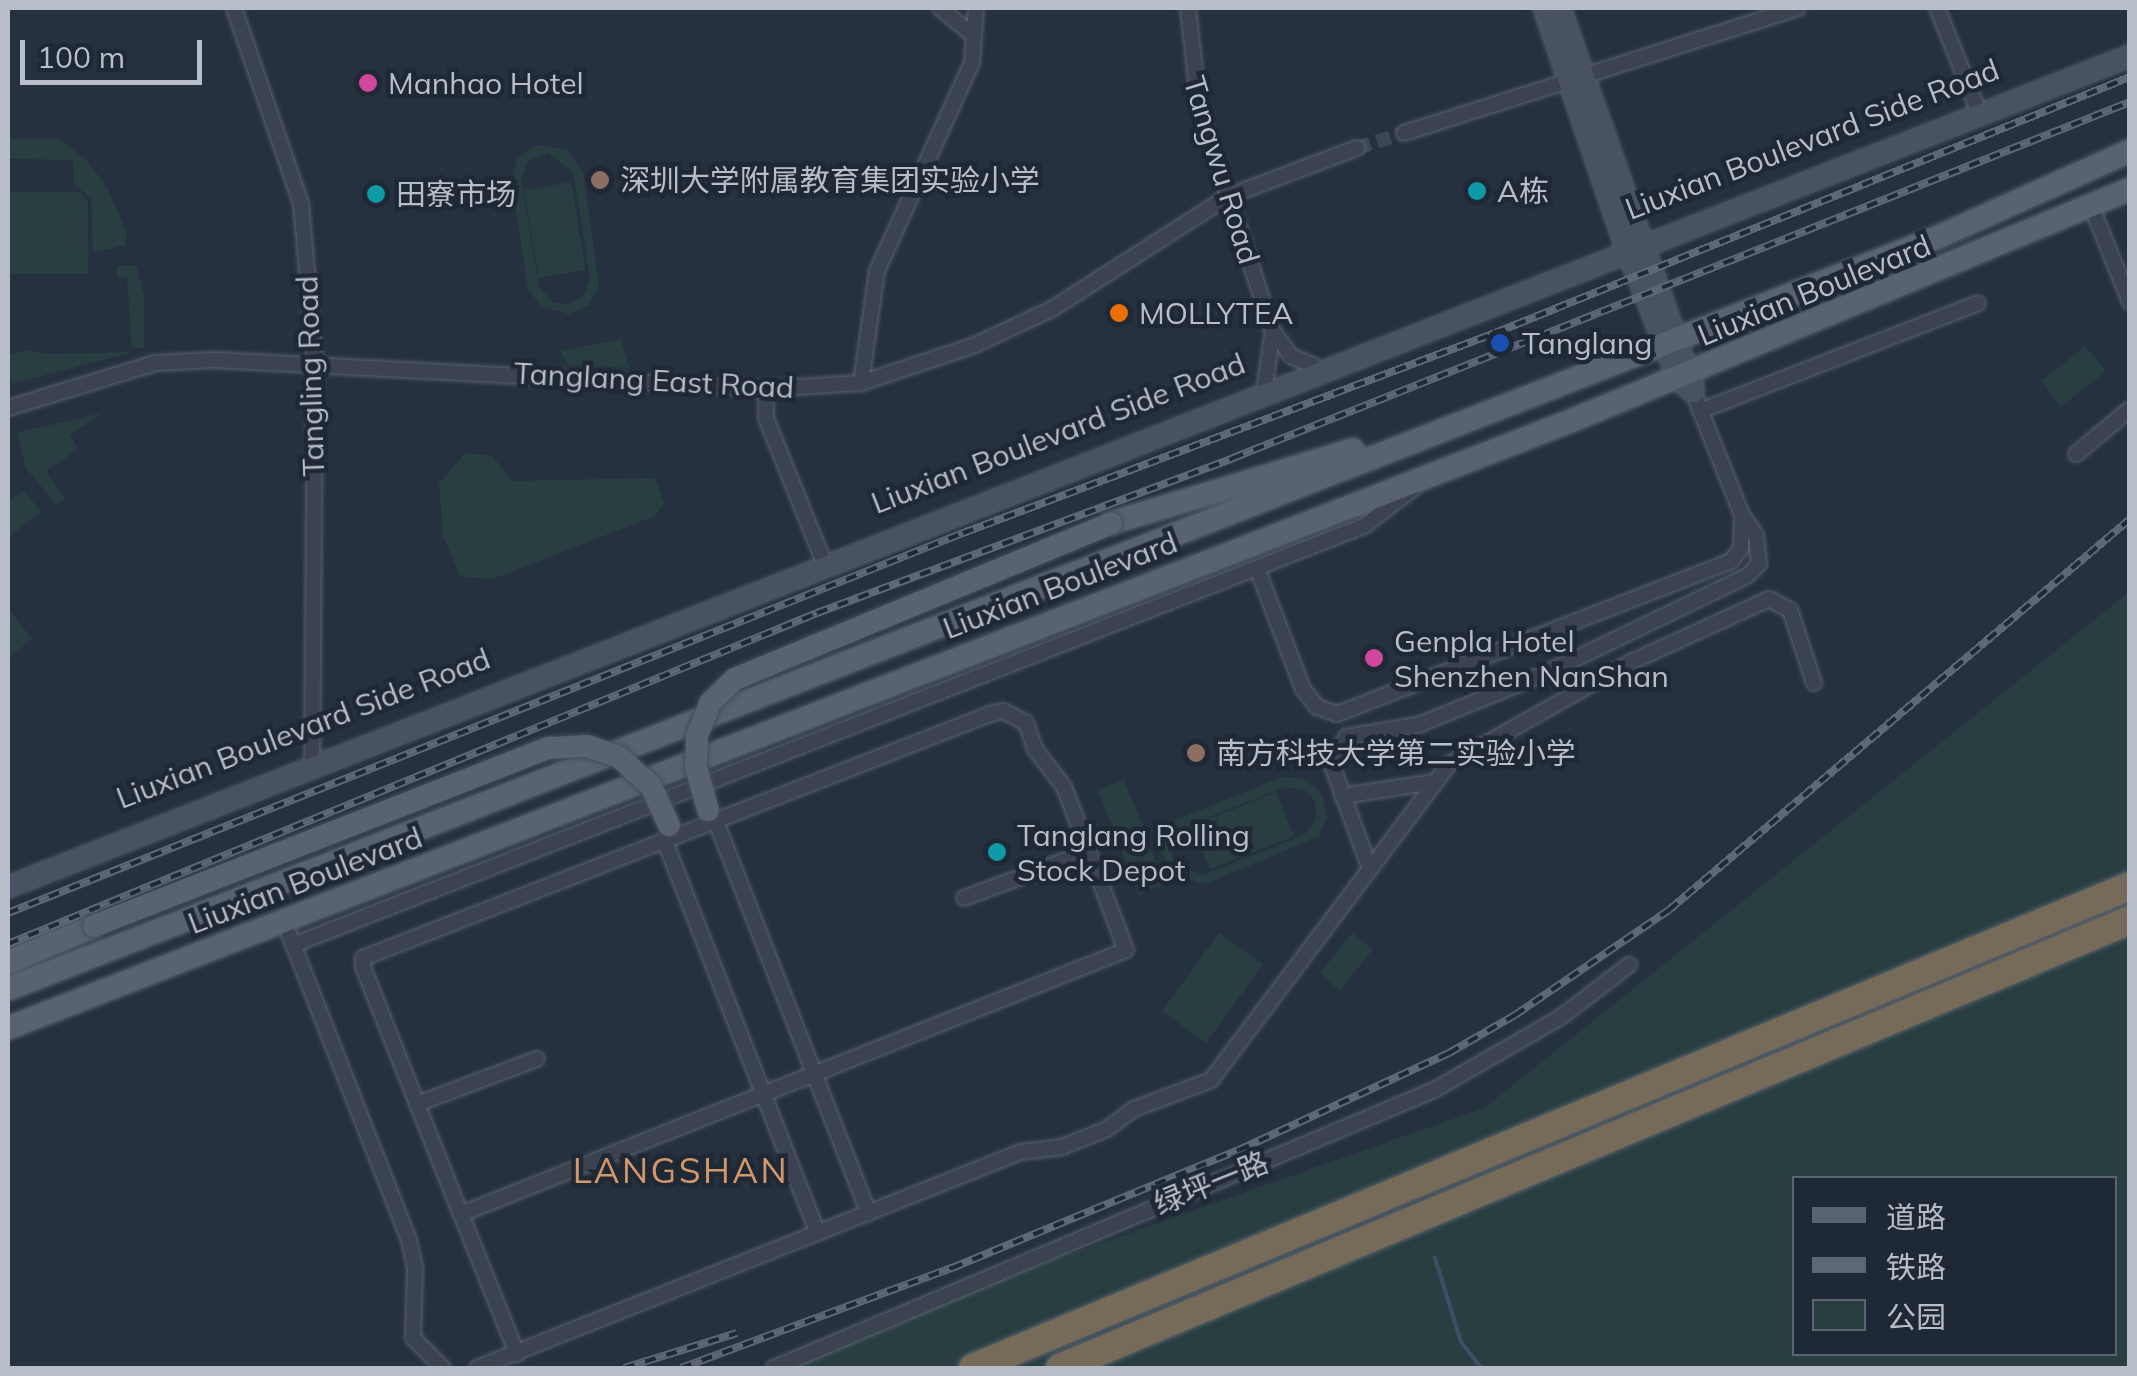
<!DOCTYPE html>
<meta charset="utf-8">
<style>
body{margin:0}
#map{position:relative;width:2137px;height:1376px;overflow:hidden;background:#263140;font-family:Mulish,"Noto Sans SC",sans-serif}
div>[style]{position:absolute}
[style*='--x']{left:calc(var(--x)*1px);top:calc(var(--y)*1px);width:calc(var(--w)*1px);rotate:calc(var(--a)*1deg)}
.green>*{inset:0;background:#283e41}
.stream>*{height:4px;margin:-2px;padding:0 2px;transform-origin:2px;border-radius:2px;background:#3d4e68}
.street-tunnel>*{height:14px;margin-top:-7px;transform-origin:0;background:repeating-linear-gradient(90deg,#3c4655 0 14px,transparent 0 21px)}
.roads{filter:drop-shadow(0 0 2px #58616d) drop-shadow(0 0 2px #58616d)}
.street>*{height:14px;margin:-7px;padding:0 7px;transform-origin:7px;border-radius:7px;background:#3b4350}
.secondary>*{height:20px;margin:-10px;padding:0 10px;transform-origin:10px;border-radius:10px;background:#495263}
.primary>*{height:22px;margin:-11px;padding:0 11px;transform-origin:11px;border-radius:11px;background:#596270}
.highway>*{height:28px;margin:-14px;padding:0 14px;transform-origin:14px;border-radius:14px;background:#766a58}
.rail>*{height:8px;margin-top:-4px;transform-origin:0;background:repeating-linear-gradient(90deg,#1f2835 0 11px,#5d6777 0 22px);box-sizing:border-box;border-block:2px solid #5d6777}
.bridges{filter:drop-shadow(0 0 2px #444c59) drop-shadow(0 0 2px #444c59)}
.primary-bridge>*{height:22px;margin:-11px;padding:0 11px;transform-origin:11px;border-radius:11px;background:#596270}
.dots>*{width:28px;height:28px;translate:-50% -50%;box-sizing:border-box;border:5px solid #1f2835;border-radius:50%}
span{translate:-50% -50%;white-space:nowrap;text-align:center;line-height:1.15;-webkit-text-stroke:9px #1f2835;paint-order:stroke}
.poi-label{font-size:30px;color:#b7beca}
.left{translate:0 -50%;text-align:left}
.street-label{font-size:30px;color:#b7beca}
.quarter-label{font-size:35px;color:#d3986a;letter-spacing:2.5px}
.frame{position:absolute;inset:0;border:10px solid #b7beca;pointer-events:none}
.legend{position:absolute;left:1792px;top:1176px;width:325px;height:180px;box-sizing:border-box;background:#1f2835;border:2px solid #5c6471;margin:0;padding:12px 18px;list-style:none;font-size:30px;color:#b7beca}
.legend li{display:flex;align-items:center;gap:20px;height:50px}
.legend b{width:50px;border:2px solid #5c6471}
.scale{position:absolute;left:20px;top:40px;width:182px;height:45px;box-sizing:border-box;border:5px solid #b7beca;border-top:0;padding-left:12px;font-size:30px;line-height:35px;white-space:nowrap;color:#b7beca;-webkit-text-stroke:8px #1f2835;paint-order:stroke}
</style>
<div id="map">
<div class="green">
<i style="clip-path:polygon(8px 139px,59px 139px,86px 159px,108px 189px,127px 234px,125px 245px,93px 253px,91px 199px,74px 184px,73px 160px,8px 159px)"></i>
<i style="clip-path:polygon(evenodd,536px 145px,567px 149px,583px 172px,599px 286px,589px 305px,569px 314px,541px 307px,528px 288px,511px 181px,517px 159px,536px 145px,548px 153px,573px 172px,590px 278px,584px 296px,566px 305px,552px 302px,539px 286px,521px 180px,528px 161px,548px 153px)"></i>
<i style="clip-path:polygon(571px 182px,586px 270px,539px 278px,524px 190px)"></i>
<i style="clip-path:polygon(8px 192px,80px 192px,88px 202px,88px 274px,8px 274px)"></i>
<i style="clip-path:polygon(117px 266px,136px 266px,144px 294px,144px 348px,132px 348px,127px 278px,117px 277px)"></i>
<i style="clip-path:polygon(621px 339px,629px 368px,568px 365px,560px 351px)"></i>
<i style="clip-path:polygon(2085px 346px,2106px 371px,2061px 407px,2041px 381px)"></i>
<i style="clip-path:polygon(28px 350px,46px 354px,134px 352px,11px 384px,8px 354px)"></i>
<i style="clip-path:polygon(103px 413px,70px 435px,78px 449px,46px 471px,65px 499px,56px 504px,25px 467px,18px 432px)"></i>
<i style="clip-path:polygon(465px 453px,492px 456px,513px 481px,655px 478px,664px 504px,655px 516px,493px 579px,461px 577px,443px 536px,439px 483px)"></i>
<i style="clip-path:polygon(24px 490px,41px 512px,8px 537px,8px 502px)"></i>
<i style="clip-path:polygon(evenodd,2129px 592px,2129px 1368px,787px 1368px,988px 1283px,1484px 1108px,2129px 592px,1794px 1178px,2114px 1178px,2114px 1354px,1794px 1354px,1794px 1178px)"></i>
<i style="clip-path:polygon(8px 608px,32px 639px,8px 659px)"></i>
<i style="clip-path:polygon(evenodd,1282px 777px,1305px 779px,1322px 794px,1327px 817px,1318px 837px,1205px 884px,1171px 874px,1160px 848px,1174px 821px,1282px 777px,1285px 787px,1305px 790px,1315px 801px,1316px 820px,1304px 835px,1203px 875px,1174px 864px,1171px 843px,1184px 827px,1285px 787px)"></i>
<i style="clip-path:polygon(1124px 780px,1143px 827px,1117px 837px,1098px 790px)"></i>
<i style="clip-path:polygon(1276px 792px,1294px 836px,1210px 869px,1192px 826px)"></i>
<i style="clip-path:polygon(1146px 838px,1165px 884px,1139px 895px,1120px 848px)"></i>
<i style="clip-path:polygon(1219px 933px,1263px 964px,1206px 1043px,1162px 1011px)"></i>
<i style="clip-path:polygon(1352px 933px,1373px 949px,1340px 991px,1320px 973px)"></i>
</div>
<div class="stream">
<i style="--x:1435;--y:1258;--w:88;--a:72.8"></i>
<i style="--x:1461;--y:1342;--w:33;--a:52"></i>
</div>
<div class="street-tunnel">
<i style="--x:1357;--y:148;--w:49;--a:-17.7"></i>
</div>
<div class="roads">
<div class="street">
<i style="--x:234;--y:8;--w:207;--a:71.1"></i>
<i style="--x:301;--y:204;--w:159;--a:84.9"></i>
<i style="--x:315;--y:362;--w:395;--a:90.4"></i>
<i style="--x:940;--y:8;--w:44;--a:39.5"></i>
<i style="--x:1188;--y:8;--w:99;--a:83.6"></i>
<i style="--x:1199;--y:106;--w:236;--a:71.9"></i>
<i style="--x:1272;--y:330;--w:32;--a:54"></i>
<i style="--x:1291;--y:356;--w:25;--a:23"></i>
<i style="--x:1937;--y:8;--w:115;--a:68.1"></i>
<i style="--x:1404;--y:133;--w:413;--a:-17.6"></i>
<i style="--x:2092;--y:208;--w:101;--a:68"></i>
<i style="--x:861;--y:383;--w:113;--a:-81.9"></i>
<i style="--x:877;--y:271;--w:229;--a:-65.5"></i>
<i style="--x:972;--y:63;--w:55;--a:-85.8"></i>
<i style="--x:1265;--y:385;--w:49;--a:-81.9"></i>
<i style="--x:766;--y:389;--w:29;--a:90"></i>
<i style="--x:766;--y:418;--w:161;--a:68.1"></i>
<i style="--x:8;--y:408;--w:154;--a:-17"></i>
<i style="--x:155;--y:363;--w:60;--a:-2.9"></i>
<i style="--x:215;--y:360;--w:552;--a:3.01"></i>
<i style="--x:766;--y:389;--w:95;--a:-3.6"></i>
<i style="--x:861;--y:383;--w:120;--a:-18.4"></i>
<i style="--x:975;--y:345;--w:85;--a:-25.1"></i>
<i style="--x:1052;--y:309;--w:210;--a:-32.6"></i>
<i style="--x:1229;--y:196;--w:137;--a:-20.6"></i>
<i style="--x:1700;--y:411;--w:298;--a:-21.2"></i>
<i style="--x:2076;--y:454;--w:70;--a:-39.8"></i>
<i style="--x:1257;--y:568;--w:129;--a:69.2"></i>
<i style="--x:1303;--y:689;--w:23;--a:52"></i>
<i style="--x:1317;--y:707;--w:21;--a:19"></i>
<i style="--x:1337;--y:714;--w:423;--a:-21.2"></i>
<i style="--x:1731;--y:561;--w:16;--a:-52"></i>
<i style="--x:1741;--y:548;--w:32;--a:-88"></i>
<i style="--x:1342;--y:796;--w:94;--a:-8.6"></i>
<i style="--x:715;--y:819;--w:423;--a:68.7"></i>
<i style="--x:664;--y:839;--w:423;--a:68.7"></i>
<i style="--x:1370;--y:869;--w:111;--a:-110.1"></i>
<i style="--x:1332;--y:765;--w:31;--a:-63"></i>
<i style="--x:1346;--y:737;--w:73;--a:-9.5"></i>
<i style="--x:1418;--y:725;--w:138;--a:-22.1"></i>
<i style="--x:1546;--y:673;--w:223;--a:-25.8"></i>
<i style="--x:1747;--y:576;--w:17;--a:-45"></i>
<i style="--x:1759;--y:564;--w:29;--a:-96"></i>
<i style="--x:1756;--y:535;--w:24;--a:-125"></i>
<i style="--x:1742;--y:515;--w:132;--a:-111.7"></i>
<i style="--x:964;--y:898;--w:132;--a:-20.4"></i>
<i style="--x:284;--y:921;--w:343;--a:68.6"></i>
<i style="--x:409;--y:1240;--w:29;--a:78"></i>
<i style="--x:415;--y:1268;--w:70;--a:91.6"></i>
<i style="--x:413;--y:1338;--w:42;--a:45"></i>
<i style="--x:293;--y:945;--w:1150;--a:-21.37"></i>
<i style="--x:1364;--y:526;--w:64;--a:-37.4"></i>
<i style="--x:417;--y:1104;--w:128;--a:-20.6"></i>
<i style="--x:461;--y:1214;--w:715;--a:-21.65"></i>
<i style="--x:1126;--y:950;--w:174;--a:-110.8"></i>
<i style="--x:1064;--y:787;--w:48;--a:-127.3"></i>
<i style="--x:1035;--y:749;--w:28;--a:-109"></i>
<i style="--x:1026;--y:723;--w:26;--a:-152"></i>
<i style="--x:1003;--y:711;--w:13;--a:167"></i>
<i style="--x:990;--y:714;--w:673;--a:158.74"></i>
<i style="--x:363;--y:958;--w:9;--a:90"></i>
<i style="--x:363;--y:967;--w:266;--a:68.4"></i>
<i style="--x:461;--y:1214;--w:151;--a:68.2"></i>
<i style="--x:477;--y:1368;--w:585;--a:-21.66"></i>
<i style="--x:1021;--y:1152;--w:41;--a:-7"></i>
<i style="--x:1062;--y:1147;--w:48;--a:-21.8"></i>
<i style="--x:1107;--y:1129;--w:34;--a:-37"></i>
<i style="--x:1134;--y:1109;--w:82;--a:-20.6"></i>
<i style="--x:1211;--y:1080;--w:394;--a:-53"></i>
<i style="--x:1448;--y:765;--w:210;--a:-29.4"></i>
<i style="--x:1631;--y:662;--w:152;--a:-24.5"></i>
<i style="--x:1769;--y:599;--w:24;--a:28"></i>
<i style="--x:1790;--y:610;--w:77;--a:71.8"></i>
<i style="--x:774;--y:1368;--w:716;--a:-22.84"></i>
<i style="--x:1434;--y:1090;--w:146;--a:-29.9"></i>
<i style="--x:1561;--y:1017;--w:86;--a:-37.4"></i>
</div>
<div class="secondary">
<i style="--x:1544;--y:8;--w:250;--a:71.1"></i>
<i style="--x:1625;--y:244;--w:144;--a:68.4"></i>
<i style="--x:1678;--y:378;--w:21;--a:43"></i>
<i style="--x:1560;--y:8;--w:402;--a:70.7"></i>
<i style="--x:8;--y:887;--w:2279;--a:-21.39"></i>
</div>
<div class="primary">
<i style="--x:1111;--y:523;--w:253;--a:-16.8"></i>
<i style="--x:8;--y:962;--w:93;--a:-22.7"></i>
<i style="--x:8;--y:989;--w:2069;--a:-21.28"></i>
<i style="--x:1936;--y:238;--w:213;--a:-24.2"></i>
<i style="--x:8;--y:1028;--w:1679;--a:-21.23"></i>
<i style="--x:1573;--y:420;--w:603;--a:-22.52"></i>
</div>
<div class="highway">
<i style="--x:973;--y:1368;--w:1253;--a:-22.62"></i>
<i style="--x:1060;--y:1368;--w:1160;--a:-22.72"></i>
</div>
</div>
<div class="rail">
<i style="--x:8;--y:913;--w:1028;--a:-21.7"></i>
<i style="--x:963;--y:533;--w:568;--a:-20.6"></i>
<i style="--x:1495;--y:333;--w:685;--a:-21.96"></i>
<i style="--x:8;--y:944;--w:874;--a:-22.25"></i>
<i style="--x:817;--y:613;--w:444;--a:-20.4"></i>
<i style="--x:1233;--y:458;--w:965;--a:-21.65"></i>
<i style="--x:624;--y:1368;--w:118;--a:-17.2"></i>
<i style="--x:681;--y:1368;--w:289;--a:-20.3"></i>
<i style="--x:952;--y:1268;--w:310;--a:-22.4"></i>
<i style="--x:1239;--y:1150;--w:231;--a:-24.8"></i>
<i style="--x:1449;--y:1053;--w:76;--a:-29.9"></i>
<i style="--x:1515;--y:1015;--w:186;--a:-34.3"></i>
<i style="--x:1669;--y:910;--w:604;--a:-40.3"></i>
</div>
<div class="bridges">
<div class="primary-bridge">
<i style="--x:708;--y:810;--w:45;--a:-105.6"></i>
<i style="--x:696;--y:767;--w:31;--a:-88"></i>
<i style="--x:697;--y:736;--w:35;--a:-68"></i>
<i style="--x:710;--y:703;--w:35;--a:-44"></i>
<i style="--x:735;--y:679;--w:407;--a:-22.5"></i>
<i style="--x:94;--y:926;--w:489;--a:-21.4"></i>
<i style="--x:549;--y:748;--w:38;--a:-3"></i>
<i style="--x:587;--y:746;--w:34;--a:19"></i>
<i style="--x:619;--y:757;--w:43;--a:42.2"></i>
<i style="--x:651;--y:786;--w:43;--a:65.2"></i>
</div>
</div>
<div class="dots">
<i style="left:368px;top:83px;background:#d1479c"></i>
<i style="left:600px;top:180px;background:#8d6e63"></i>
<i style="left:1477px;top:191px;background:#0f9aa8"></i>
<i style="left:376px;top:194px;background:#0f9aa8"></i>
<i style="left:1119px;top:313px;background:#e8710a"></i>
<i style="left:1500px;top:343px;background:#1a4fb4"></i>
<i style="left:1374px;top:658px;background:#d1479c"></i>
<i style="left:1196px;top:753px;background:#8d6e63"></i>
<i style="left:997px;top:852px;background:#0f9aa8"></i>
</div>
<div class="poi-label">
<span class="left" style="left:388px;top:83px">Manhao Hotel</span>
<span class="left" style="left:620px;top:180px">深圳大学附属教育集团实验小学</span>
<span class="left" style="left:1497px;top:191px">A栋</span>
<span class="left" style="left:396px;top:194px">田寮市场</span>
<span class="left" style="left:1139px;top:313px">MOLLYTEA</span>
<span class="left" style="left:1522px;top:343px">Tanglang</span>
<span class="left" style="left:1394px;top:658px">Genpla Hotel<br>Shenzhen NanShan</span>
<span class="left" style="left:1216px;top:753px">南方科技大学第二实验小学</span>
<span class="left" style="left:1017px;top:852px">Tanglang Rolling<br>Stock Depot</span>
</div>
<div class="street-label">
<span style="left:1812px;top:139px;rotate:-21deg">Liuxian Boulevard Side Road</span>
<span style="left:1222px;top:170px;rotate:73deg">Tangwu Road</span>
<span style="left:1814px;top:290px;rotate:-22deg">Liuxian Boulevard</span>
<span style="left:310px;top:376px;rotate:-92deg">Tangling Road</span>
<span style="left:654px;top:380px;rotate:3deg">Tanglang East Road</span>
<span style="left:1058px;top:433px;rotate:-21deg">Liuxian Boulevard Side Road</span>
<span style="left:1060px;top:585px;rotate:-21deg">Liuxian Boulevard</span>
<span style="left:303px;top:728px;rotate:-21deg">Liuxian Boulevard Side Road</span>
<span style="left:305px;top:880px;rotate:-21deg">Liuxian Boulevard</span>
<span style="left:1211px;top:1183px;rotate:-22deg">绿坪一路</span>
</div>
<div class="quarter-label">
<span style="left:681px;top:1170px">LANGSHAN</span>
</div>
<div class="frame"></div>
<ul class="legend">
<li><b style="height:12px;background:#596270"></b>道路</li>
<li><b style="height:12px;background:#5d6777"></b>铁路</li>
<li><b style="height:28px;background:#283e41"></b>公园</li>
</ul>
<div class="scale">100 m</div>
</div>
